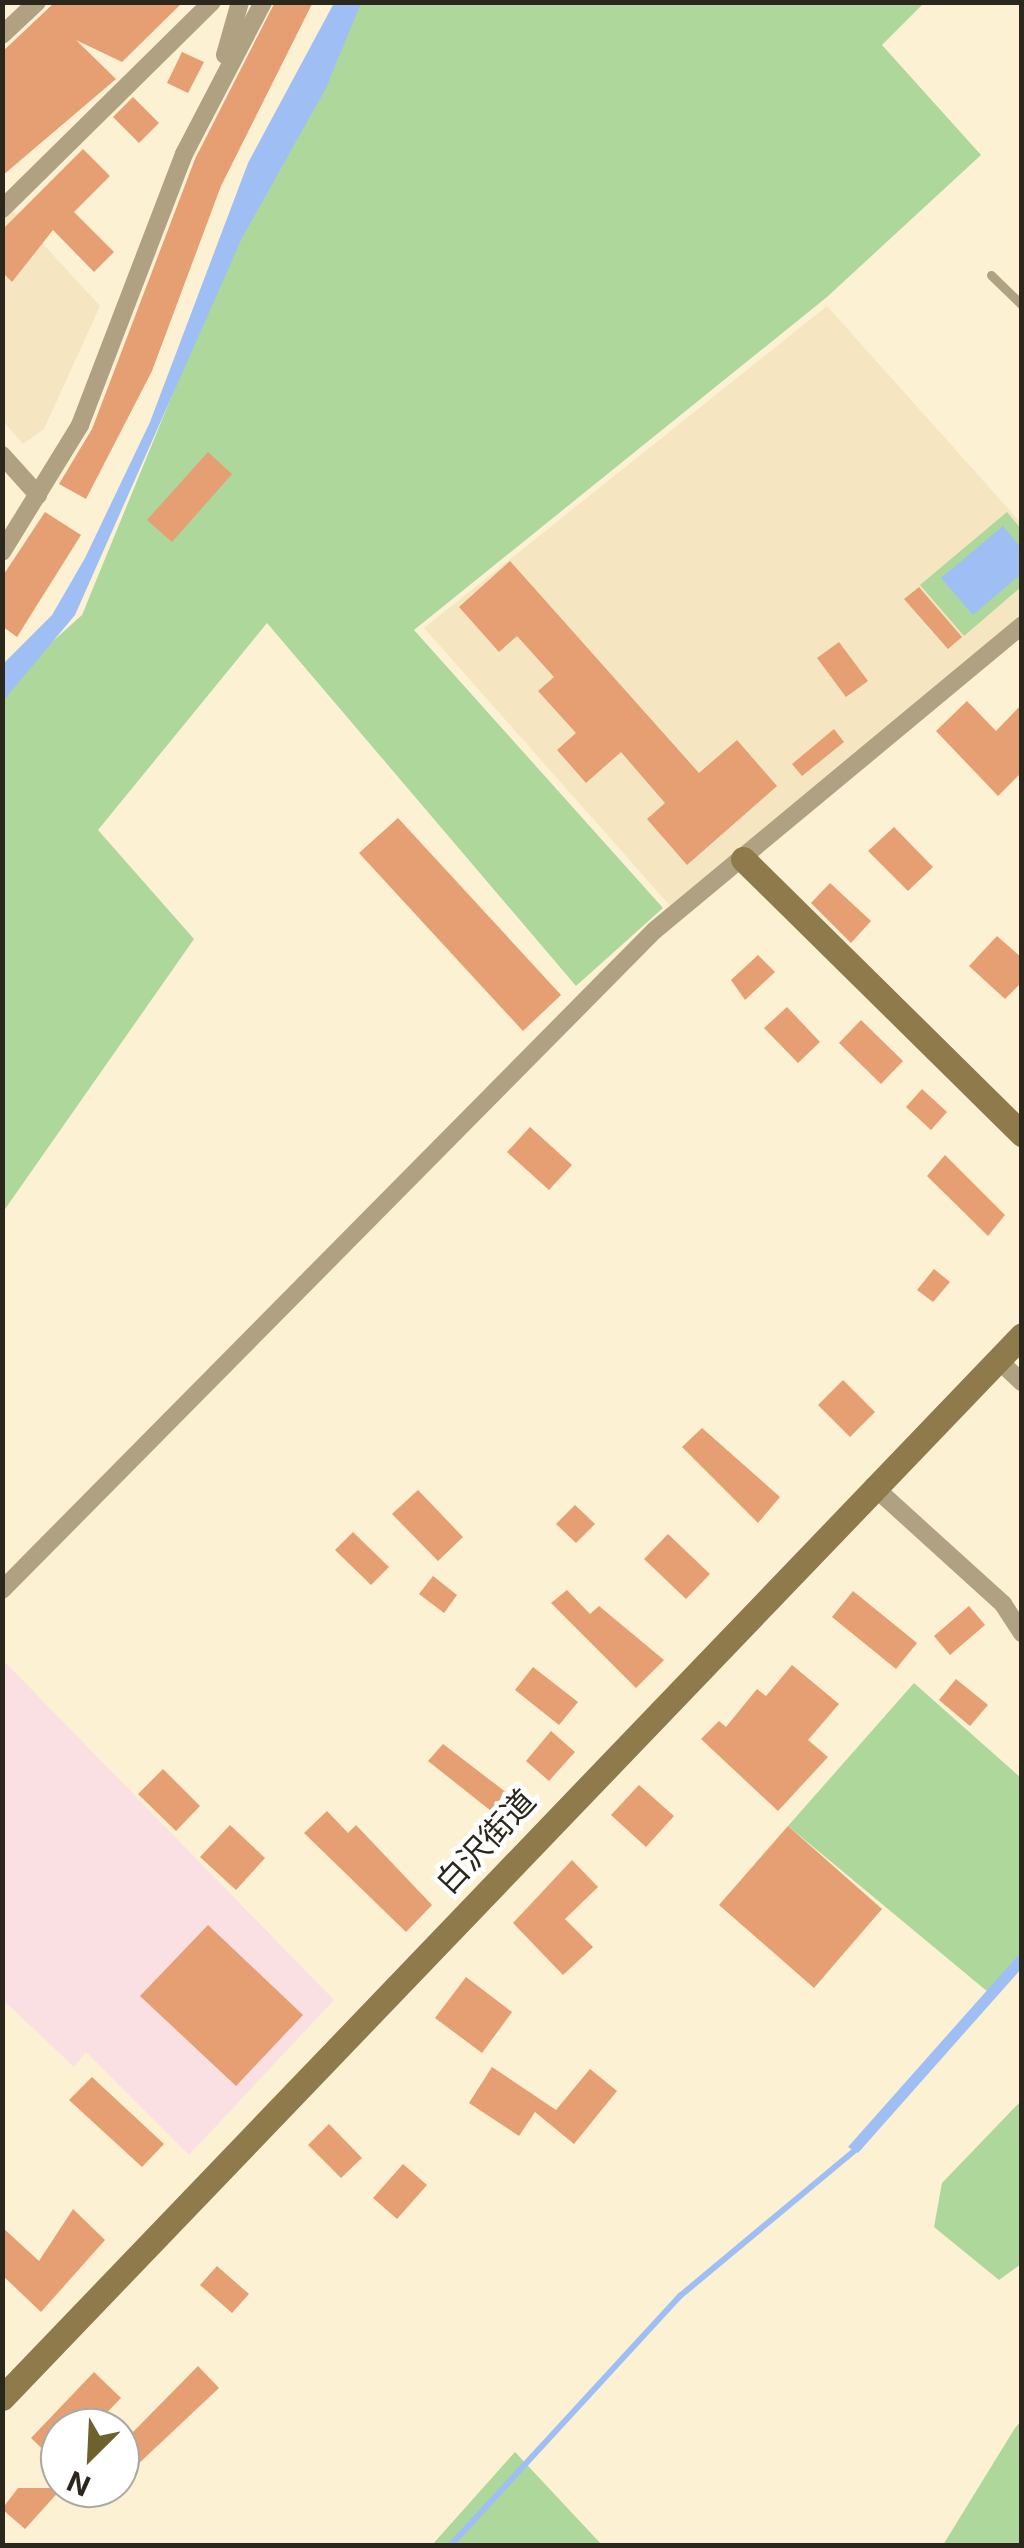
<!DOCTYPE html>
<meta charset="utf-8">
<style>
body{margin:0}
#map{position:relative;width:1024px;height:2548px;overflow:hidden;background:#fdf1d3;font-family:Inter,"Noto Sans JP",sans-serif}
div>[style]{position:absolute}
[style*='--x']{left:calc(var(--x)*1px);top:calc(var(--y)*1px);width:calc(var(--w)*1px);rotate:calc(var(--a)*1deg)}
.commercial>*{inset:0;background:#fbe0e3}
.built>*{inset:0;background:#f5e6c1}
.green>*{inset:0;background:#add79b}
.water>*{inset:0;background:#9fbff4}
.stream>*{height:6px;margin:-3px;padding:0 3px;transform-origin:3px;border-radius:3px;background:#9fbff4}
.building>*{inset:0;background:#e59f72}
.lane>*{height:9px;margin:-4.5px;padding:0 4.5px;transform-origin:4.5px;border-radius:4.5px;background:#afa182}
.street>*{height:18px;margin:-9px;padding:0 9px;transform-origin:9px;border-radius:9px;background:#afa182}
.secondary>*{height:25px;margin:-12.5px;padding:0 12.5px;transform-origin:12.5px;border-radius:12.5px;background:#8e7a4a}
span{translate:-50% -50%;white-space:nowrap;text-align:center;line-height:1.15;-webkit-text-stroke:9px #fff;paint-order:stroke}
.street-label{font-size:32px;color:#2b271c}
.frame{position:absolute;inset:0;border:5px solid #2b271c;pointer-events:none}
.north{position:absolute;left:40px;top:2408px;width:100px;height:100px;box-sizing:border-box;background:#fff;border:2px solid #aaa9a4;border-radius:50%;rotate:204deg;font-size:28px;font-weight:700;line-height:40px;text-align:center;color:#2b271c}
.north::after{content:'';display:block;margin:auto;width:35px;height:45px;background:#6d612e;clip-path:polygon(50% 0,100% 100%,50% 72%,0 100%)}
</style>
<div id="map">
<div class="commercial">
<i style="clip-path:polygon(2px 1659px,334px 2000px,189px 2155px,86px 2052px,74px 2067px,3px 2000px)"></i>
</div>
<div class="built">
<i style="clip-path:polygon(11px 209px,100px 306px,44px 429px,23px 444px,3px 421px,2px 218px)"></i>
<i style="clip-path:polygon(827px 306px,1021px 523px,1021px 621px,672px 908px,424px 628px)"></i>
</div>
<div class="green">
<i style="clip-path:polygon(354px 3px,924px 3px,882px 45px,981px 155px,827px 297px,414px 630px,663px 908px,576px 986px,267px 623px,98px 830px,194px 939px,3px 1212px,3px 686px,82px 615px,235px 242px)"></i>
<i style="clip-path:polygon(1007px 512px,1021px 529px,1021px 587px,964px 636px,920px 585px)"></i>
<i style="clip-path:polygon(914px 1683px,1021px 1778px,1021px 1952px,988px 1992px,788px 1826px)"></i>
<i style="clip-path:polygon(1021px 2101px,1021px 2264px,999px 2280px,934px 2227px,942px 2183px)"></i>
<i style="clip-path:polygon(1021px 2421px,1021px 2545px,943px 2545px,1015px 2428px)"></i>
<i style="clip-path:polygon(515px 2452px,602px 2545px,432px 2545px)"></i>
</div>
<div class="water">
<i style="clip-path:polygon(334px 3px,361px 3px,326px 88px,242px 238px,75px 615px,3px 701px,3px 664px,52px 615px,85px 558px,150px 422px,248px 163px)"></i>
<i style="clip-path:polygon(1003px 526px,1021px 548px,1021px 574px,973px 615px,941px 578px)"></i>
<i style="clip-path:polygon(1021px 1952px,1021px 1969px,858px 2153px,848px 2147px)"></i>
</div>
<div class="stream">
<i style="--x:450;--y:2546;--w:340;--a:-47.4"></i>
<i style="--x:680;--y:2296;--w:234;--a:-39.8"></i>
</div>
<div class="building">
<i style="clip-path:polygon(55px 2px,183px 2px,122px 62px,76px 40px,116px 79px,2px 176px,2px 52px)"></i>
<i style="clip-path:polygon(275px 2px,313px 2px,221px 186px,152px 371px,86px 499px,59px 484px,92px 429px,195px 159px)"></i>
<i style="clip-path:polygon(182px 52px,204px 62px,188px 93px,167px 83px)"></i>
<i style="clip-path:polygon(133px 97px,159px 123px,139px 143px,113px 117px)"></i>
<i style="clip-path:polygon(83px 149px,110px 176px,74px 212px,114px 252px,94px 272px,53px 230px,12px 282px,2px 272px,2px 230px)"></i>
<i style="clip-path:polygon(208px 452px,232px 474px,172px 542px,147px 520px)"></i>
<i style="clip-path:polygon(45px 512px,81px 535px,17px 637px,2px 626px,2px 577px)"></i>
<i style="clip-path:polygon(510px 561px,699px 773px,737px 740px,777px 786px,687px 865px,647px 819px,665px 803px,621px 752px,586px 783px,557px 750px,576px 733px,538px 691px,554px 677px,517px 636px,499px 652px,459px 607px)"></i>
<i style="clip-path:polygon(919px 587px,962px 637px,948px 649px,904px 599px)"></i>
<i style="clip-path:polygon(839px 642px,868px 681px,846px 697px,817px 658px)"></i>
<i style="clip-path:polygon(967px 701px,996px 731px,1022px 704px,1022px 772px,998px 796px,936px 731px)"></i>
<i style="clip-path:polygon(834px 729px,844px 742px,802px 776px,792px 764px)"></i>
<i style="clip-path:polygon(398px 818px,561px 995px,523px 1031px,359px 853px)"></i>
<i style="clip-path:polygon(894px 827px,933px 867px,908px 891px,868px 851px)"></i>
<i style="clip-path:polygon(830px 883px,871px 921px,851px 943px,811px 903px)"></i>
<i style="clip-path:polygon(997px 936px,1022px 958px,1022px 982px,1005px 999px,969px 966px)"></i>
<i style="clip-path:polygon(758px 955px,775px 972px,745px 1000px,731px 980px)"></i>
<i style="clip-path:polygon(787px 1007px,820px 1042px,798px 1063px,764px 1028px)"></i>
<i style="clip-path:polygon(861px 1020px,903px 1061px,881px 1084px,839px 1043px)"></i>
<i style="clip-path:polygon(922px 1089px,947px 1112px,931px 1130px,906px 1107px)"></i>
<i style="clip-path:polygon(530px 1127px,572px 1165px,549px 1190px,507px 1152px)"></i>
<i style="clip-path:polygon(945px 1155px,1005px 1215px,988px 1236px,927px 1176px)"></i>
<i style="clip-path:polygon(934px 1269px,950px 1282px,933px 1302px,917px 1290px)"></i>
<i style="clip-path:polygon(843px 1380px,875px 1412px,850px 1437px,818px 1405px)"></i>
<i style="clip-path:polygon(702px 1428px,780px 1497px,758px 1523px,682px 1447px)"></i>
<i style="clip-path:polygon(418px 1490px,463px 1537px,438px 1561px,392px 1514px)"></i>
<i style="clip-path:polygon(575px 1505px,595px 1524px,576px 1543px,556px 1524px)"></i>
<i style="clip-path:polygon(353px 1532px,389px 1567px,371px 1585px,335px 1550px)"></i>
<i style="clip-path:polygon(668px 1534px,710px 1574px,686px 1599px,644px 1559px)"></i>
<i style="clip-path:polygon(433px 1576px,457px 1595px,444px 1613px,419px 1594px)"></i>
<i style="clip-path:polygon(567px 1590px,590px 1614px,599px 1606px,664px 1660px,636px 1688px,551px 1603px)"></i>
<i style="clip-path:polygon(853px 1591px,917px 1643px,896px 1669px,832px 1617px)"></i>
<i style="clip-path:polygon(969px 1606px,985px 1625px,950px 1655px,934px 1636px)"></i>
<i style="clip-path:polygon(792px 1665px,839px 1704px,808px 1740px,828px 1757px,778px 1811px,701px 1739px,719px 1721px,726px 1727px,757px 1689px,766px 1696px)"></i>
<i style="clip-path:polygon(533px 1667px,578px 1702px,559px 1725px,515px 1690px)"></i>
<i style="clip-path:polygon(956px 1679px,988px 1705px,970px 1726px,939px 1700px)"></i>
<i style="clip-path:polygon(551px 1731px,575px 1752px,549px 1781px,526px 1761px)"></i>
<i style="clip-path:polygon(443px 1744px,520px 1803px,505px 1822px,428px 1761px)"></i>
<i style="clip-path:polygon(163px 1769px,200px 1806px,176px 1831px,138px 1794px)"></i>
<i style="clip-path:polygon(639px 1785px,674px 1816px,646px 1847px,611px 1815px)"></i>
<i style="clip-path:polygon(327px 1811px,348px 1833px,356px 1825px,432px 1905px,406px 1932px,304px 1833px)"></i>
<i style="clip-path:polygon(230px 1825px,265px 1858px,236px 1890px,200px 1857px)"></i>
<i style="clip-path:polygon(788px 1826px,882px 1909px,814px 1988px,719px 1905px)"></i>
<i style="clip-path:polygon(572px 1860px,598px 1887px,565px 1919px,593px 1947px,563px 1975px,513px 1923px)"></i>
<i style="clip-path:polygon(208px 1925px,303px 2015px,236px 2086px,140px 1996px)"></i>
<i style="clip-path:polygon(466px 1977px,512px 2012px,482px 2053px,435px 2018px)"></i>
<i style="clip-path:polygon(492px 2067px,556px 2110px,590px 2069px,617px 2091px,574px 2144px,535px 2112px,519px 2136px,469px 2103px)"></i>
<i style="clip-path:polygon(92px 2077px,164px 2144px,142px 2167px,69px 2100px)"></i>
<i style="clip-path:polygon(329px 2124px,362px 2158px,341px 2178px,308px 2145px)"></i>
<i style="clip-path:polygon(403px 2164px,427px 2185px,397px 2219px,373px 2198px)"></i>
<i style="clip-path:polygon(73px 2209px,105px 2240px,41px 2312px,2px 2275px,2px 2227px,39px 2261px)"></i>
<i style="clip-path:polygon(217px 2266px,249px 2294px,232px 2313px,200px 2285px)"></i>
<i style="clip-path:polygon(198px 2366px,219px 2388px,135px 2467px,120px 2452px,120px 2419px,133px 2432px)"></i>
<i style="clip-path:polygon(94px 2372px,121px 2398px,92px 2428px,60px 2428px,60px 2466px,31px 2438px)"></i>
<i style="clip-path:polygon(18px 2488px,62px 2488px,25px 2529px,2px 2509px)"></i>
</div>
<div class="lane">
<i style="--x:991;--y:275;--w:43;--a:44.1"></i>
</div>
<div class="street">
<i style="--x:2;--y:35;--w:48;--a:-43.3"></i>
<i style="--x:225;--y:55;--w:55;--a:-74.2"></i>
<i style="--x:2;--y:209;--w:295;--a:-44.6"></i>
<i style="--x:2;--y:455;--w:54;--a:48"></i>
<i style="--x:2;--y:552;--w:149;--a:-58.4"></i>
<i style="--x:80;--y:425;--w:290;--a:-69"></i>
<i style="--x:184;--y:154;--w:171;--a:-62.5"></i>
<i style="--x:997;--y:1359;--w:34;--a:43"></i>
<i style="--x:873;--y:1486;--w:176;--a:42.2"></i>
<i style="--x:1003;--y:1604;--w:35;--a:57"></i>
<i style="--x:2;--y:1590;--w:928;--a:-45.31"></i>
<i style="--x:655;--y:930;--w:477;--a:-39.7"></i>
</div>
<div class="secondary">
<i style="--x:743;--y:859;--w:392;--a:44.6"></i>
<i style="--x:2;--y:2398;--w:1473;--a:-46.18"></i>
</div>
<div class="street-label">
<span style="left:486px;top:1842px;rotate:-47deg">白沢街道</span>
</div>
<div class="frame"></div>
<div class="north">N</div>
</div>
